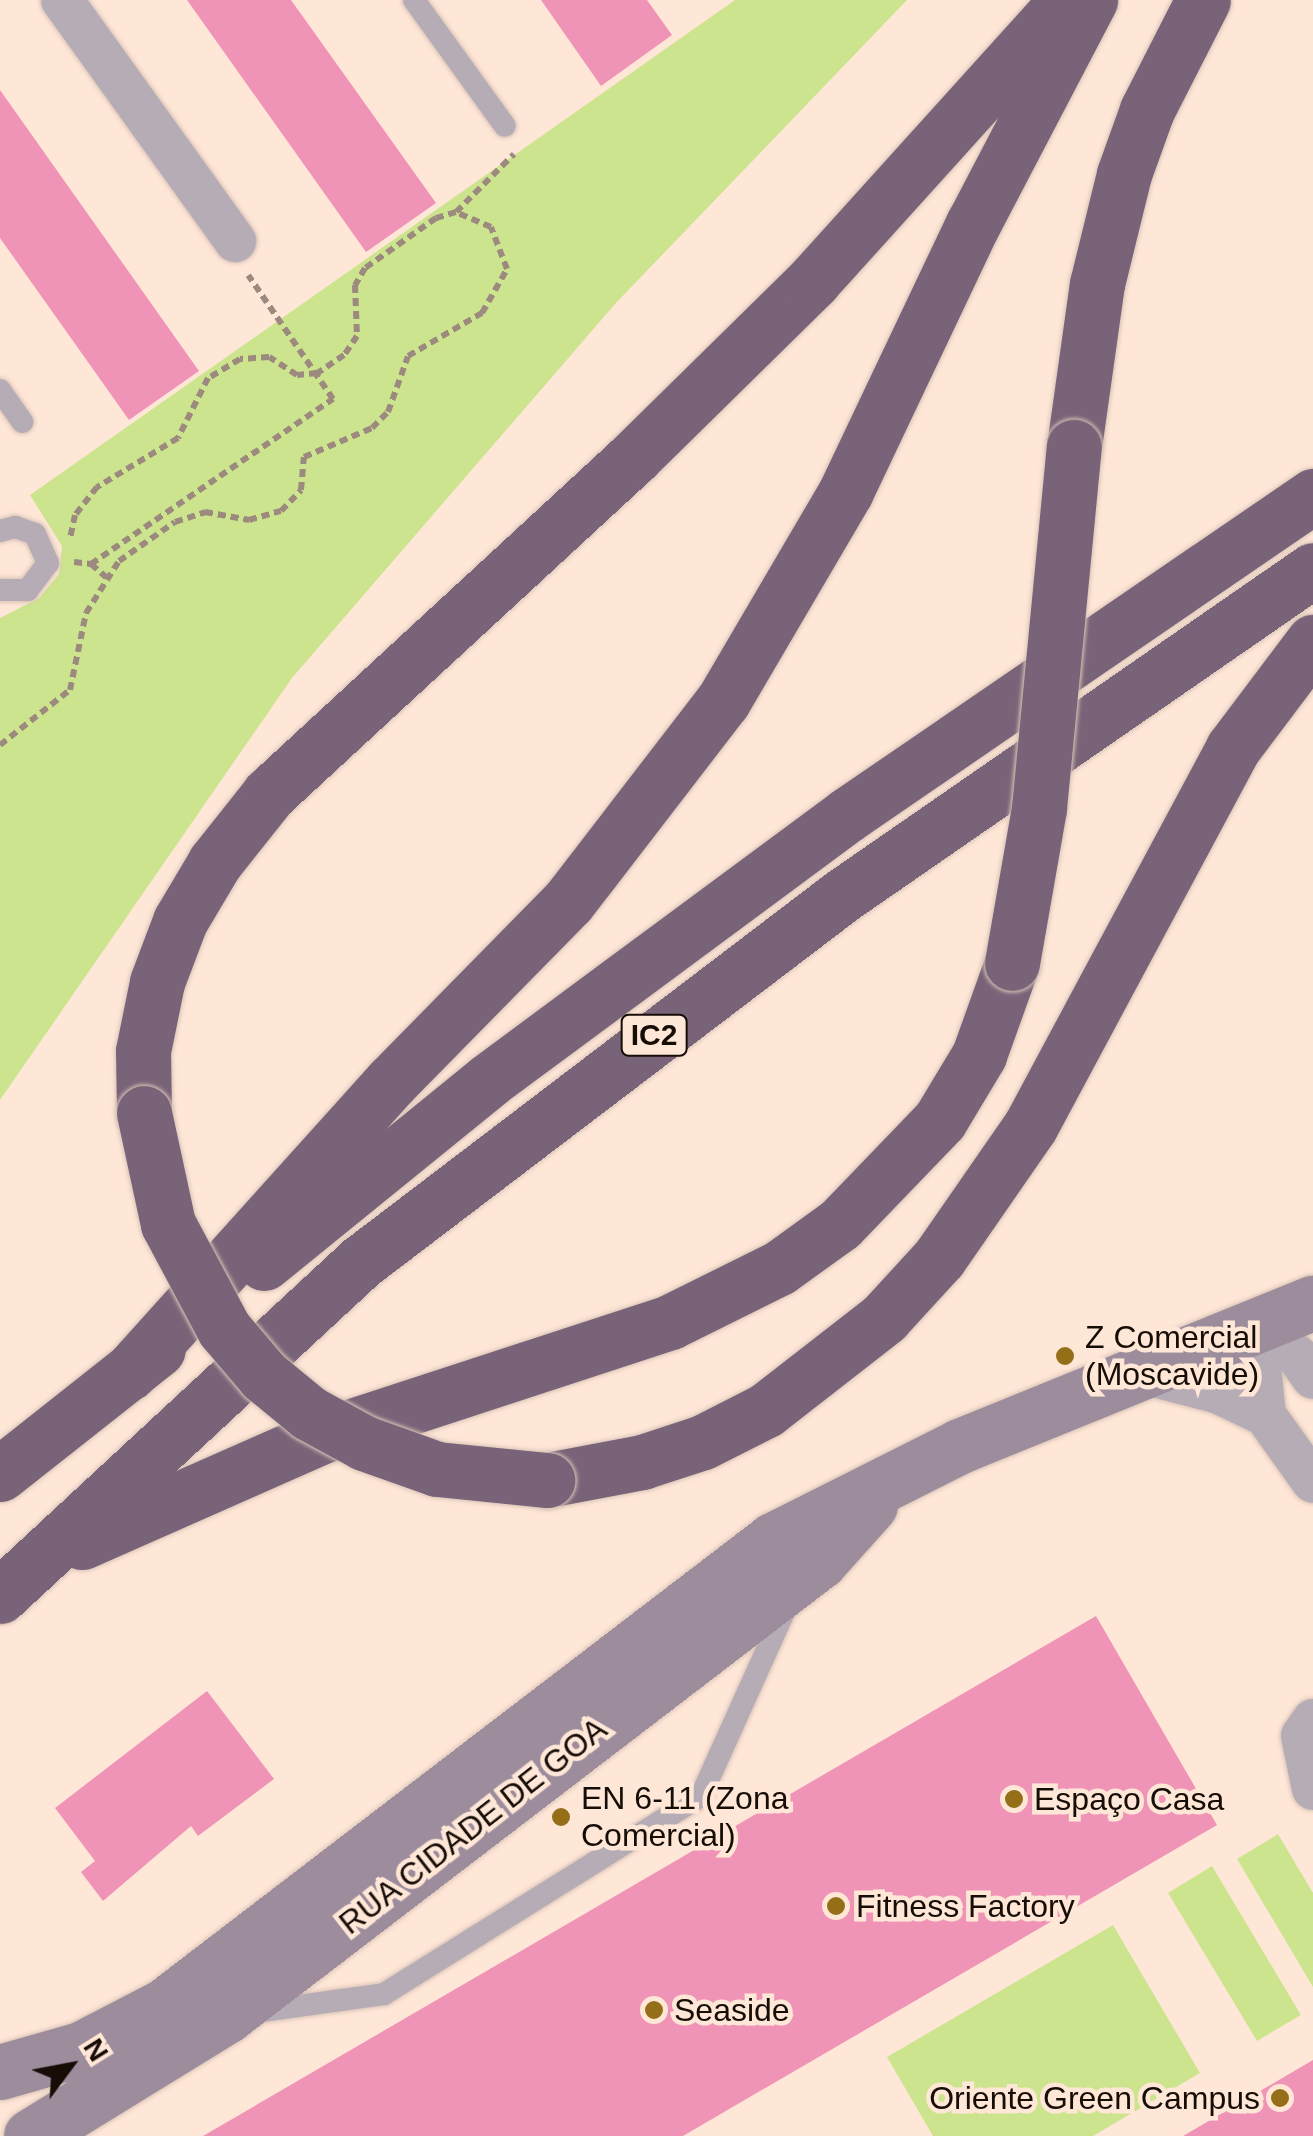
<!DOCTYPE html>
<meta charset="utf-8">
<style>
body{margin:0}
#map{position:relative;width:1313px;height:2136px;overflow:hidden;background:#ffe7d8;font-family:Arial,sans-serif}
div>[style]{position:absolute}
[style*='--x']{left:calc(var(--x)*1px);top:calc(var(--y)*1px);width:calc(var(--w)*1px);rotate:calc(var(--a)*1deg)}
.green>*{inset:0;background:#cde48e}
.building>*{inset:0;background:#f094b7}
.path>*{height:6px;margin-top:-3px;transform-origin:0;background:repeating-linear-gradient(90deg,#9c8a7f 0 8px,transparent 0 13px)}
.roads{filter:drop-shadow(0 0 2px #dac4b7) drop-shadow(0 0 2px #dac4b7)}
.lane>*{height:22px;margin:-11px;padding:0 11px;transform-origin:11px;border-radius:11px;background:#b6acb6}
.street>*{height:42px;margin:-21px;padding:0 21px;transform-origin:21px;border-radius:21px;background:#b6acb6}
.secondary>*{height:55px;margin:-27.5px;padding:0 27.5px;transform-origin:27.5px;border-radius:27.5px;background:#9c8c9c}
.highway>*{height:55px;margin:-27.5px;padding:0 27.5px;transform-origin:27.5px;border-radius:27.5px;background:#786378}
.bridges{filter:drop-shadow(0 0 2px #dac4b7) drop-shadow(0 0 2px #dac4b7)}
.highway-bridge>*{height:55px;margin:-27.5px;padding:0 27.5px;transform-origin:27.5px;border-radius:27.5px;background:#786378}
.dots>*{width:28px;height:28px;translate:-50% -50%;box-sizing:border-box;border:5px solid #ffe7d8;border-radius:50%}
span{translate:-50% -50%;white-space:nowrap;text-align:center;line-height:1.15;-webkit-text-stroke:9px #ffe7d8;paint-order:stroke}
.shield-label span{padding:2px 8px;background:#ffe7d8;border:2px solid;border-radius:8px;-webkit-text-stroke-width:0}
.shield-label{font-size:30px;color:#170d07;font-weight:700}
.poi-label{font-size:32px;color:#170d07}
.left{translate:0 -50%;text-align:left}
.right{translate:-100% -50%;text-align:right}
.street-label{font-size:32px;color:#170d07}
.north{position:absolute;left:20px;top:2016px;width:100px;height:100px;-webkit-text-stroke:8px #ffe7d8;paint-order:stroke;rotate:58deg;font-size:28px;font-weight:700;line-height:40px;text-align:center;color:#170d07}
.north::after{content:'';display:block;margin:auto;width:35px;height:45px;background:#170d07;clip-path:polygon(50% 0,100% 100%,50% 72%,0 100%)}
</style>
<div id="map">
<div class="green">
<i style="clip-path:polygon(735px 0,907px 0,615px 304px,292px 678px,0 1100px,0 618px,39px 598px,59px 574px,62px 546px,30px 495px)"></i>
<i style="clip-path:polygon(1278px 1834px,1313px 1893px,1313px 1987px,1237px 1859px)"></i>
<i style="clip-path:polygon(1212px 1866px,1301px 2015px,1257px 2041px,1168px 1893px)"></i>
<i style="clip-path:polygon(1113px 1925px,1200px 2073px,1093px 2136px,933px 2136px,887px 2057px)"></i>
</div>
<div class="building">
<i style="clip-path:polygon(187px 0,291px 0,436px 203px,366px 252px)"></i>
<i style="clip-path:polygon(541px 0,647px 0,672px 35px,601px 86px)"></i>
<i style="clip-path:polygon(0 90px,199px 371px,129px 420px,0 238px)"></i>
<i style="clip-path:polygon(1096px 1616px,1217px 1825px,683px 2136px,203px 2136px)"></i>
<i style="clip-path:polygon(207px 1691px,274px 1779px,198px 1836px,191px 1826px,103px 1901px,81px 1872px,95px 1861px,55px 1808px)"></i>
<i style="clip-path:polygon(1313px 2060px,1313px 2136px,1183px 2136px)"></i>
</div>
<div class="path">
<i style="--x:456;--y:212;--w:82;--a:-45"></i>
<i style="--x:74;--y:562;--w:17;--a:7"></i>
<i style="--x:91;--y:564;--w:20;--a:41"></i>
<i style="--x:91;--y:564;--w:293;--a:-34.3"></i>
<i style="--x:333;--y:399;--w:150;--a:-124.4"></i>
<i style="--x:0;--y:745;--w:89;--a:-38.2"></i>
<i style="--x:70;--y:690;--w:79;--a:-78.3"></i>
<i style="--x:86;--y:613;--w:62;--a:-57.6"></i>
<i style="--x:119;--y:561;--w:68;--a:-34.9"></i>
<i style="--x:175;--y:522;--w:32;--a:-18"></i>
<i style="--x:205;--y:512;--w:45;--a:10.3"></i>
<i style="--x:249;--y:520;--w:33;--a:-16"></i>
<i style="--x:281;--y:511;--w:29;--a:-46"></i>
<i style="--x:301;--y:490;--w:33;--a:-85"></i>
<i style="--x:304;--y:457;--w:74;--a:-23.1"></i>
<i style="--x:372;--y:428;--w:23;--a:-45"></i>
<i style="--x:388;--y:412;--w:59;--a:-70.3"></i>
<i style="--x:408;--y:356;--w:86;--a:-30.2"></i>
<i style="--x:482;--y:313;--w:51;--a:-60.4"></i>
<i style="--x:507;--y:269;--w:45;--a:-110.9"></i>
<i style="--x:491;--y:227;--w:38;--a:-157"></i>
<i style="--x:456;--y:212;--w:21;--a:163"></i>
<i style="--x:436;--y:218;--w:87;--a:144.8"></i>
<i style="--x:365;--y:268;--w:20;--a:120"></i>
<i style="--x:355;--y:285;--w:51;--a:87.8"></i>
<i style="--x:357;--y:336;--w:23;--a:124"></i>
<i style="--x:344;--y:355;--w:32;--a:146"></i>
<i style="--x:317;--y:373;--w:20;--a:174"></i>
<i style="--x:297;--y:375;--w:33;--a:-147"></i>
<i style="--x:269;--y:357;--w:29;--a:176"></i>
<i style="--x:240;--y:359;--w:37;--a:149"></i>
<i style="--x:208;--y:378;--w:67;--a:116.6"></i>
<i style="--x:178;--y:438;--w:95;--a:148.8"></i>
<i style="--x:97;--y:487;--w:36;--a:128"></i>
<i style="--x:75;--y:515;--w:24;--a:102"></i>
</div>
<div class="roads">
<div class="lane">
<i style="--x:414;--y:0;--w:155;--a:54.2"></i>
<i style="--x:0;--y:390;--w:39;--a:55"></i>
<i style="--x:0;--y:531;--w:16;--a:-15"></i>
<i style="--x:15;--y:527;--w:21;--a:19"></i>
<i style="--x:35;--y:534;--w:32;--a:66"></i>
<i style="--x:48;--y:563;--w:34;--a:127"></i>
<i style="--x:28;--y:590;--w:28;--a:180"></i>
<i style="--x:255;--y:2012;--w:130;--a:-7.9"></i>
<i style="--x:384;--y:1994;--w:374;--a:-32"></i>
<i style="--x:701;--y:1796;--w:218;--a:-65.7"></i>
</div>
<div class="street">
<i style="--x:62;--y:0;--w:297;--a:54.3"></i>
<i style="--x:1256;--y:1326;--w:89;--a:84.2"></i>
<i style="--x:1256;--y:1326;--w:51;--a:36.2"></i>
<i style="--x:1297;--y:1356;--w:27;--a:54"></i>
<i style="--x:1138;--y:1372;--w:84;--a:14.5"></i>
<i style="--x:1219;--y:1393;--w:51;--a:25.6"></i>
<i style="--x:1265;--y:1415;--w:82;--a:54.4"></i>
<i style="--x:1313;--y:1720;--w:19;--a:125"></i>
<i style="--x:1302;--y:1736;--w:54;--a:78.3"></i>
</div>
<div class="secondary">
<i style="--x:0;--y:2072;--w:84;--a:-15.9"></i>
<i style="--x:81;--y:2049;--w:93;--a:-27.4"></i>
<i style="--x:164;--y:2006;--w:767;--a:-37.42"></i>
<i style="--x:773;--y:1540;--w:209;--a:-26.7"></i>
<i style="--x:960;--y:1446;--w:381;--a:-22.1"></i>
<i style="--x:31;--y:2136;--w:229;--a:-31.6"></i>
<i style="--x:226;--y:2016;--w:748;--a:-37.45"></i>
<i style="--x:820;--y:1561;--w:75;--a:-48.2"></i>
</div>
<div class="highway">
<i style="--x:1074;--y:447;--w:165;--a:-82"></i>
<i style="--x:1097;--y:284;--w:113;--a:-76.2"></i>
<i style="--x:1124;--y:174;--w:68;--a:-70.2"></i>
<i style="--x:1147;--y:110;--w:123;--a:-63"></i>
<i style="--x:144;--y:1113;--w:62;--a:-90.9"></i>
<i style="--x:143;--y:1051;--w:70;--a:-78.5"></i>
<i style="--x:157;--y:982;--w:65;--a:-69.3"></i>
<i style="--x:180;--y:921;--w:69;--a:-59.3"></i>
<i style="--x:215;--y:862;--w:87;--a:-51.5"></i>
<i style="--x:269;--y:794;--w:497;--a:-42.7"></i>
<i style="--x:634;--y:457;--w:251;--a:-44.5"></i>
<i style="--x:813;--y:281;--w:379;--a:-47.9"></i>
<i style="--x:264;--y:1263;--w:290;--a:-39.1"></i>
<i style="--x:489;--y:1080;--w:445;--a:-36.5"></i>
<i style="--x:847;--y:815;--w:565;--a:-34.39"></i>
<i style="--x:129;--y:1373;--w:392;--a:-48"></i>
<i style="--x:391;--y:1082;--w:252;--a:-45.5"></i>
<i style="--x:568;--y:902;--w:254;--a:-52.4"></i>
<i style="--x:723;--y:701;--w:243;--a:-59.6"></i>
<i style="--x:846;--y:491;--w:296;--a:-64.6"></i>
<i style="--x:973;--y:224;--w:253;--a:-62.4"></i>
<i style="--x:0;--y:1474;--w:201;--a:-38.3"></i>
<i style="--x:547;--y:1480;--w:97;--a:-10.7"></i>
<i style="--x:642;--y:1462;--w:64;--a:-18.2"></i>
<i style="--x:703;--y:1442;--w:71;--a:-26.9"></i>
<i style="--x:766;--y:1410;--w:150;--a:-37.9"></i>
<i style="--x:884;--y:1318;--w:81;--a:-47.5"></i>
<i style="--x:939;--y:1258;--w:162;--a:-55.3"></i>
<i style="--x:1031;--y:1125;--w:428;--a:-61.8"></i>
<i style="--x:1233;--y:748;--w:133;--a:-53"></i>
<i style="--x:82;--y:1542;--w:266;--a:-23.8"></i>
<i style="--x:325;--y:1435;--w:363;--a:-18.1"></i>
<i style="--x:670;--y:1322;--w:122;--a:-26.4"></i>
<i style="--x:779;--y:1268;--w:75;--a:-35.8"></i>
<i style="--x:840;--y:1224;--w:144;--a:-46.1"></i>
<i style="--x:940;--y:1120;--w:76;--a:-59"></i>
<i style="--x:979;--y:1055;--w:98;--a:-70.3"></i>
<i style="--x:0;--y:1596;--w:493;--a:-42.8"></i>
<i style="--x:362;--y:1261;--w:604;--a:-37.27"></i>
<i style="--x:843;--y:895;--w:571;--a:-34.66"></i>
</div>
</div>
<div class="bridges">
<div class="highway-bridge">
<i style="--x:1012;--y:963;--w:157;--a:-80.1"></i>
<i style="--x:1039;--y:808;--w:363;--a:-84.5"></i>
<i style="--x:144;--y:1113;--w:114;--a:77.8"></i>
<i style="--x:168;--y:1224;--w:119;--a:61.9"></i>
<i style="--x:224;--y:1329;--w:62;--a:49.6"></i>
<i style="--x:264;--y:1376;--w:58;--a:39.4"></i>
<i style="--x:309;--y:1413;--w:63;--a:28.6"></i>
<i style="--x:364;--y:1443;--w:77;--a:19.6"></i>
<i style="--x:437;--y:1469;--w:111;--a:5.7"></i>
</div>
</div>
<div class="dots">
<i style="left:1065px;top:1356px;background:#946f18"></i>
<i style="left:1014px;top:1799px;background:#946f18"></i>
<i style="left:561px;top:1817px;background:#946f18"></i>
<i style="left:836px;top:1906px;background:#946f18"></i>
<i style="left:654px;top:2010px;background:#946f18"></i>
<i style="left:1280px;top:2098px;background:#946f18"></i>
</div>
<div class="shield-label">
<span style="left:654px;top:1035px">IC2</span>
</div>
<div class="poi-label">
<span class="left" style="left:1085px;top:1356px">Z Comercial<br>(Moscavide)</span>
<span class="left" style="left:581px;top:1817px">EN 6-11 (Zona<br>Comercial)</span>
<span class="left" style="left:1034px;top:1799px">Espaço Casa</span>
<span class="left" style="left:856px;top:1906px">Fitness Factory</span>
<span class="left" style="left:674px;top:2010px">Seaside</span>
<span class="right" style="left:1260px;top:2098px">Oriente Green Campus</span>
</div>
<div class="street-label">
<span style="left:473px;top:1826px;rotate:-38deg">RUA CIDADE DE GOA</span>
</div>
<div class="north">N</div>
</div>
